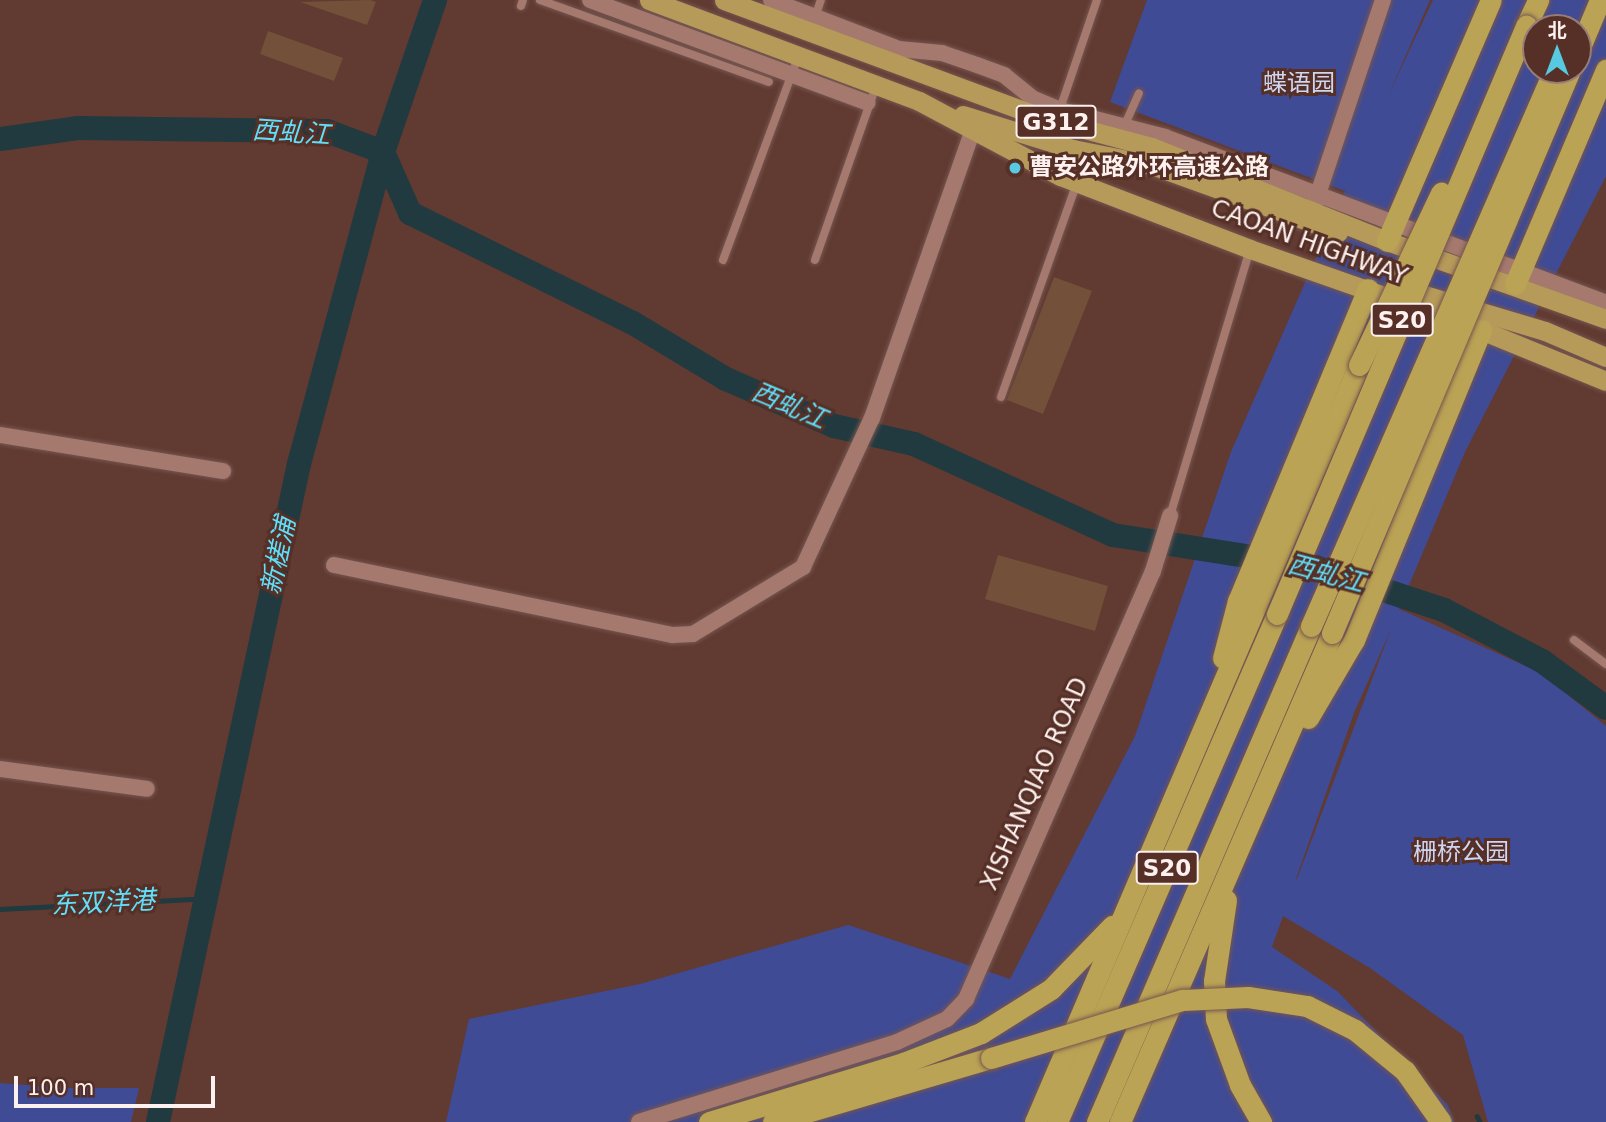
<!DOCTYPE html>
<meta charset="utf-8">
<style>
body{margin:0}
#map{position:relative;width:1606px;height:1122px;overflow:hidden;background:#613a31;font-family:"DejaVu Sans","Noto Sans SC",sans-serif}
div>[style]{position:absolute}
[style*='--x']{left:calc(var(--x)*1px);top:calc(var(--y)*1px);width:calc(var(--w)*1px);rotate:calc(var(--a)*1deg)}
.green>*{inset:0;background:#404b95}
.stream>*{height:4.5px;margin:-2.25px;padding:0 2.25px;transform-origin:2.25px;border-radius:2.25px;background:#203a40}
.river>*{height:24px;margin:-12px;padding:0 12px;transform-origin:12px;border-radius:12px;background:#203a40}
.building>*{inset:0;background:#735039}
.roads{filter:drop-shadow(0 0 2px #755650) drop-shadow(0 0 2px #755650)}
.service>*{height:8px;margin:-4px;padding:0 4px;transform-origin:4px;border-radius:4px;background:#a5796e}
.minor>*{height:16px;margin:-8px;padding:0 8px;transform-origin:8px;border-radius:8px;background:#a5796e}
.trunk>*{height:19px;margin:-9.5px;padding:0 9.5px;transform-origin:9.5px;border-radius:9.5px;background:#b69a59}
.motorway>*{height:21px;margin:-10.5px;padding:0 10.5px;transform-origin:10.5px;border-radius:10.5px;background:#baa354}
.bridges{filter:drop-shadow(0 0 2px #755650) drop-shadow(0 0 2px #755650)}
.motorway-bridge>*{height:21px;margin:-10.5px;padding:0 10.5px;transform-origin:10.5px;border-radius:10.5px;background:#baa354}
.dots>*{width:19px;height:19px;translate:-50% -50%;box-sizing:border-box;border:4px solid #562f26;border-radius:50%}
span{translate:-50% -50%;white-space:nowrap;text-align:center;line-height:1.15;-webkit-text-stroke:6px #562f26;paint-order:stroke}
.shield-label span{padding:2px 5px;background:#562f26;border:2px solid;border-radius:5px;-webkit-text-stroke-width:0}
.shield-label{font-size:23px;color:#fcf1ef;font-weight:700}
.park-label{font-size:24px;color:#cfd6f2}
.poi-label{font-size:24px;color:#fcf1ef;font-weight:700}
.left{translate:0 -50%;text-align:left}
.street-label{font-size:24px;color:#fcf1ef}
.water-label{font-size:26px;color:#5fdffa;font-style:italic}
.north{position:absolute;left:1522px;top:14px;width:70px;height:70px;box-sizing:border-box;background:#562f26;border:2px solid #987d76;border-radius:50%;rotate:0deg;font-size:19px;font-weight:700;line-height:28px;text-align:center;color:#fcf1ef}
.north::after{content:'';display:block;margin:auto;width:24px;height:32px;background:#57c9e1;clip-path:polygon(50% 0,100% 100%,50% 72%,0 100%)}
.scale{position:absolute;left:14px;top:1076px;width:201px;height:32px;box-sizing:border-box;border:4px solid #fcf1ef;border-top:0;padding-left:9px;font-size:21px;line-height:24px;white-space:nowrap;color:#fcf1ef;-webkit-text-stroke:5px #562f26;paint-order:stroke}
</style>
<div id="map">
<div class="green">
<i style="clip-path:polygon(evenodd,1147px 0,1430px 0,1388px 96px,1433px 0,1606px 0,1606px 176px,1465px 452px,1399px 609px,1541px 673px,1606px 726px,1606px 1122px,1488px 1122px,1463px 1035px,1370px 968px,1283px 916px,1272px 947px,1337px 991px,1448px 1105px,1454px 1122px,446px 1122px,469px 1019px,640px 984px,848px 925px,1010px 979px,1135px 736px,1231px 452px,1345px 191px,1110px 102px,1147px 0,1536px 28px,1578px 28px,1578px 70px,1536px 70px,1536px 28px,1147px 0,1391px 629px,1297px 879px,1296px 879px,1354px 713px,1391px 629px)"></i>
<i style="clip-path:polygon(0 1083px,65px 1088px,139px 1088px,131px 1122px,0 1122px)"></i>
</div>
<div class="stream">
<i style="--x:0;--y:909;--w:207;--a:-3"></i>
<i style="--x:1477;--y:1116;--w:7;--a:63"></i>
</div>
<div class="river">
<i style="--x:0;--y:139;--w:78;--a:-8.1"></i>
<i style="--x:77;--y:128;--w:250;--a:0.7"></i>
<i style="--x:327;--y:131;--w:60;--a:20.6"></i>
<i style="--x:383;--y:152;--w:67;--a:66.1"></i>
<i style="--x:410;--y:213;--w:249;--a:26.3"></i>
<i style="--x:633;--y:323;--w:109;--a:31.1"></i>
<i style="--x:726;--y:379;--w:118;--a:23.5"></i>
<i style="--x:834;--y:426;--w:82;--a:12.7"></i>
<i style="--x:914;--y:444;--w:219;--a:24.6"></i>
<i style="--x:1113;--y:535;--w:204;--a:9"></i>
<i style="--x:1314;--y:567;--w:137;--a:18.3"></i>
<i style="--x:1444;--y:610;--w:110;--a:27.5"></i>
<i style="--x:1542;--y:661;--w:79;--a:36.3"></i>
<i style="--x:158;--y:1122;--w:673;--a:-77.91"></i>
<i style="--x:299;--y:464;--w:323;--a:-74.9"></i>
<i style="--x:383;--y:152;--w:161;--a:-71.1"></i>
</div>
<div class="building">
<i style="clip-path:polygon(370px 0,376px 2px,367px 25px,300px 2px)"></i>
<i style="clip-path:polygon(268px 31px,343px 58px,334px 81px,260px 54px)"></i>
<i style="clip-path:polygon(1054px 277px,1092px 291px,1043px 414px,1007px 400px)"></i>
<i style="clip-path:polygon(998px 555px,1108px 586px,1095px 631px,985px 599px)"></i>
</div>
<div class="roads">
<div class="service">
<i style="--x:540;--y:0;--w:243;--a:19.7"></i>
<i style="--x:521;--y:6;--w:6;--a:-72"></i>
<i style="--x:814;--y:20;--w:21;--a:-71"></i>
<i style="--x:1059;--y:112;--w:118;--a:-71.3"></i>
<i style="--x:1123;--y:129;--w:39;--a:-66"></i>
<i style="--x:723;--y:260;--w:216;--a:-69.7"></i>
<i style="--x:815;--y:260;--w:184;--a:-70.7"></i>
<i style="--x:1001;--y:397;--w:228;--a:-70.5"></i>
<i style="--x:1170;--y:516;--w:279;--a:-73.3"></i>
<i style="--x:1574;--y:640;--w:40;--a:37"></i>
</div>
<div class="minor">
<i style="--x:590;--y:0;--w:296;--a:20.3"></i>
<i style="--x:771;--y:0;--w:137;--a:20.9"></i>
<i style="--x:899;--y:49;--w:43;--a:5.3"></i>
<i style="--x:942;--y:53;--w:37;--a:19"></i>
<i style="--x:977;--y:65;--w:29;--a:20"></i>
<i style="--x:1004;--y:75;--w:36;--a:39"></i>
<i style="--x:1032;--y:98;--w:30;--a:23"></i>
<i style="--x:1060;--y:110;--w:108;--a:14.4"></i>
<i style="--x:1165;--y:137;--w:471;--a:20.6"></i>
<i style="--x:1315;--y:203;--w:214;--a:-71.5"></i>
<i style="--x:0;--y:435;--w:226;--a:9.2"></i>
<i style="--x:334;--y:565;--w:346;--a:11.7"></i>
<i style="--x:673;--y:635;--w:20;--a:-3"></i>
<i style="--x:693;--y:634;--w:129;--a:-31.3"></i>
<i style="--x:803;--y:567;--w:164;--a:-65.2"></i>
<i style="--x:872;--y:418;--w:306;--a:-70.7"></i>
<i style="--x:0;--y:769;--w:148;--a:7.7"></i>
<i style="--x:639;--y:1122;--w:270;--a:-17.2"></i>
<i style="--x:897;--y:1042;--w:55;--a:-24.7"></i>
<i style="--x:947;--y:1019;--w:28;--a:-46"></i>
<i style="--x:966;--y:999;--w:467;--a:-66.4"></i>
<i style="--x:1153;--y:571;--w:58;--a:-72.8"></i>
</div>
<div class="trunk">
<i style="--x:649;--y:0;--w:288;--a:20.5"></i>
<i style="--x:919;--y:101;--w:160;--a:28"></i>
<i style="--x:1060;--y:176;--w:204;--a:21"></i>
<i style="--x:1250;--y:249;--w:245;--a:19.3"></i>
<i style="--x:1481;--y:330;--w:135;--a:22.2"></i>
<i style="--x:724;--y:0;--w:340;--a:20.3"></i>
<i style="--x:1043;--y:118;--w:113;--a:14.9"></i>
<i style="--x:1152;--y:147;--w:253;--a:21.8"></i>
<i style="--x:1387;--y:241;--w:232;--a:19.6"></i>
<i style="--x:963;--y:115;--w:115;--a:17.2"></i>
<i style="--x:1073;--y:149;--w:81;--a:11.4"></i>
<i style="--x:1152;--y:165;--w:198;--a:19.8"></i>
<i style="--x:1398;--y:287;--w:153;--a:16.7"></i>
<i style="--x:1545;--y:331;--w:66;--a:23.1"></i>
</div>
<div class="motorway">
<i style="--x:1526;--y:26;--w:29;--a:-65"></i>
<i style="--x:1578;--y:52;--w:56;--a:-67.1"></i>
<i style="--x:1387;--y:241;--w:262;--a:-66.7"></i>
<i style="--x:1515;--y:284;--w:233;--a:-67"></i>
<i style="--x:1223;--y:658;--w:59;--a:-75.3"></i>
<i style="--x:1238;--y:601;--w:338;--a:-67.4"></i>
<i style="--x:1308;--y:718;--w:91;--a:-59.5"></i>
<i style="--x:1354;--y:640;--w:335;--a:-67.7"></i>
<i style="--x:1226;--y:900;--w:82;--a:98.4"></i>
<i style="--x:1214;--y:981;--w:38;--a:87"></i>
<i style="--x:1216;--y:1019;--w:70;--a:70"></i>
<i style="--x:1240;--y:1085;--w:43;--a:60.4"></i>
<i style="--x:709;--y:1122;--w:203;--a:-16.9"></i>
<i style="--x:903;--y:1063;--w:84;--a:-21"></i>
<i style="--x:981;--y:1033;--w:83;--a:-32.2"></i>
<i style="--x:1051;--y:989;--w:88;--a:-45.9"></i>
<i style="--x:773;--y:1122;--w:227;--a:-16.4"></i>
<i style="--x:1035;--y:1122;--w:823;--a:-66.83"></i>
<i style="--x:1057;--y:1122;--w:554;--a:-66.58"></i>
<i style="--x:1097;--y:1122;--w:540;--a:-66.66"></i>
<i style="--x:1120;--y:1122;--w:533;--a:-66.56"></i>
</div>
</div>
<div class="bridges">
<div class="motorway-bridge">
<i style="--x:1359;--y:365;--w:191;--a:-64.5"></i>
<i style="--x:1277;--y:614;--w:639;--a:-67.05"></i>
<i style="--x:1311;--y:626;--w:607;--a:-66.39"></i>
<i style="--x:1332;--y:633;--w:611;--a:-67.08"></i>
<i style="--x:991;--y:1058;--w:200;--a:-16.9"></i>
<i style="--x:1182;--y:1000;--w:66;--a:-2.6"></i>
<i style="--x:1248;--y:997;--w:60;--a:8.7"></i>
<i style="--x:1307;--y:1006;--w:54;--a:26.6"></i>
<i style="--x:1355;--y:1030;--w:65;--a:39.4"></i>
<i style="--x:1405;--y:1071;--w:62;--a:54.8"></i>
</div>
</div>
<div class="dots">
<i style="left:1015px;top:168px;background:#57c9e1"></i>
</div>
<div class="shield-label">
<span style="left:1056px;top:122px">G312</span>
<span style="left:1402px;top:320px">S20</span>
<span style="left:1167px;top:868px">S20</span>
</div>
<div class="park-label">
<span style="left:1299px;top:84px">蝶语园</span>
<span style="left:1461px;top:853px">栅桥公园</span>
</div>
<div class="poi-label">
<span class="left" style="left:1029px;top:168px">曹安公路外环高速公路</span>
</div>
<div class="street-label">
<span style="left:1309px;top:243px;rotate:20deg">CAOAN HIGHWAY</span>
<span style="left:1035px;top:784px;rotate:-66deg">XISHANQIAO ROAD</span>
</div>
<div class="water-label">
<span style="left:291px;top:133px;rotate:4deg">西虬江</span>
<span style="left:789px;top:406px;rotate:23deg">西虬江</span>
<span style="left:279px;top:556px;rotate:-78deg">新槎浦</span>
<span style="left:1326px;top:574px;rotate:15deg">西虬江</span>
<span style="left:103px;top:903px;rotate:-3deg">东双洋港</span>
</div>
<div class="north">北</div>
<div class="scale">100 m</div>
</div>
